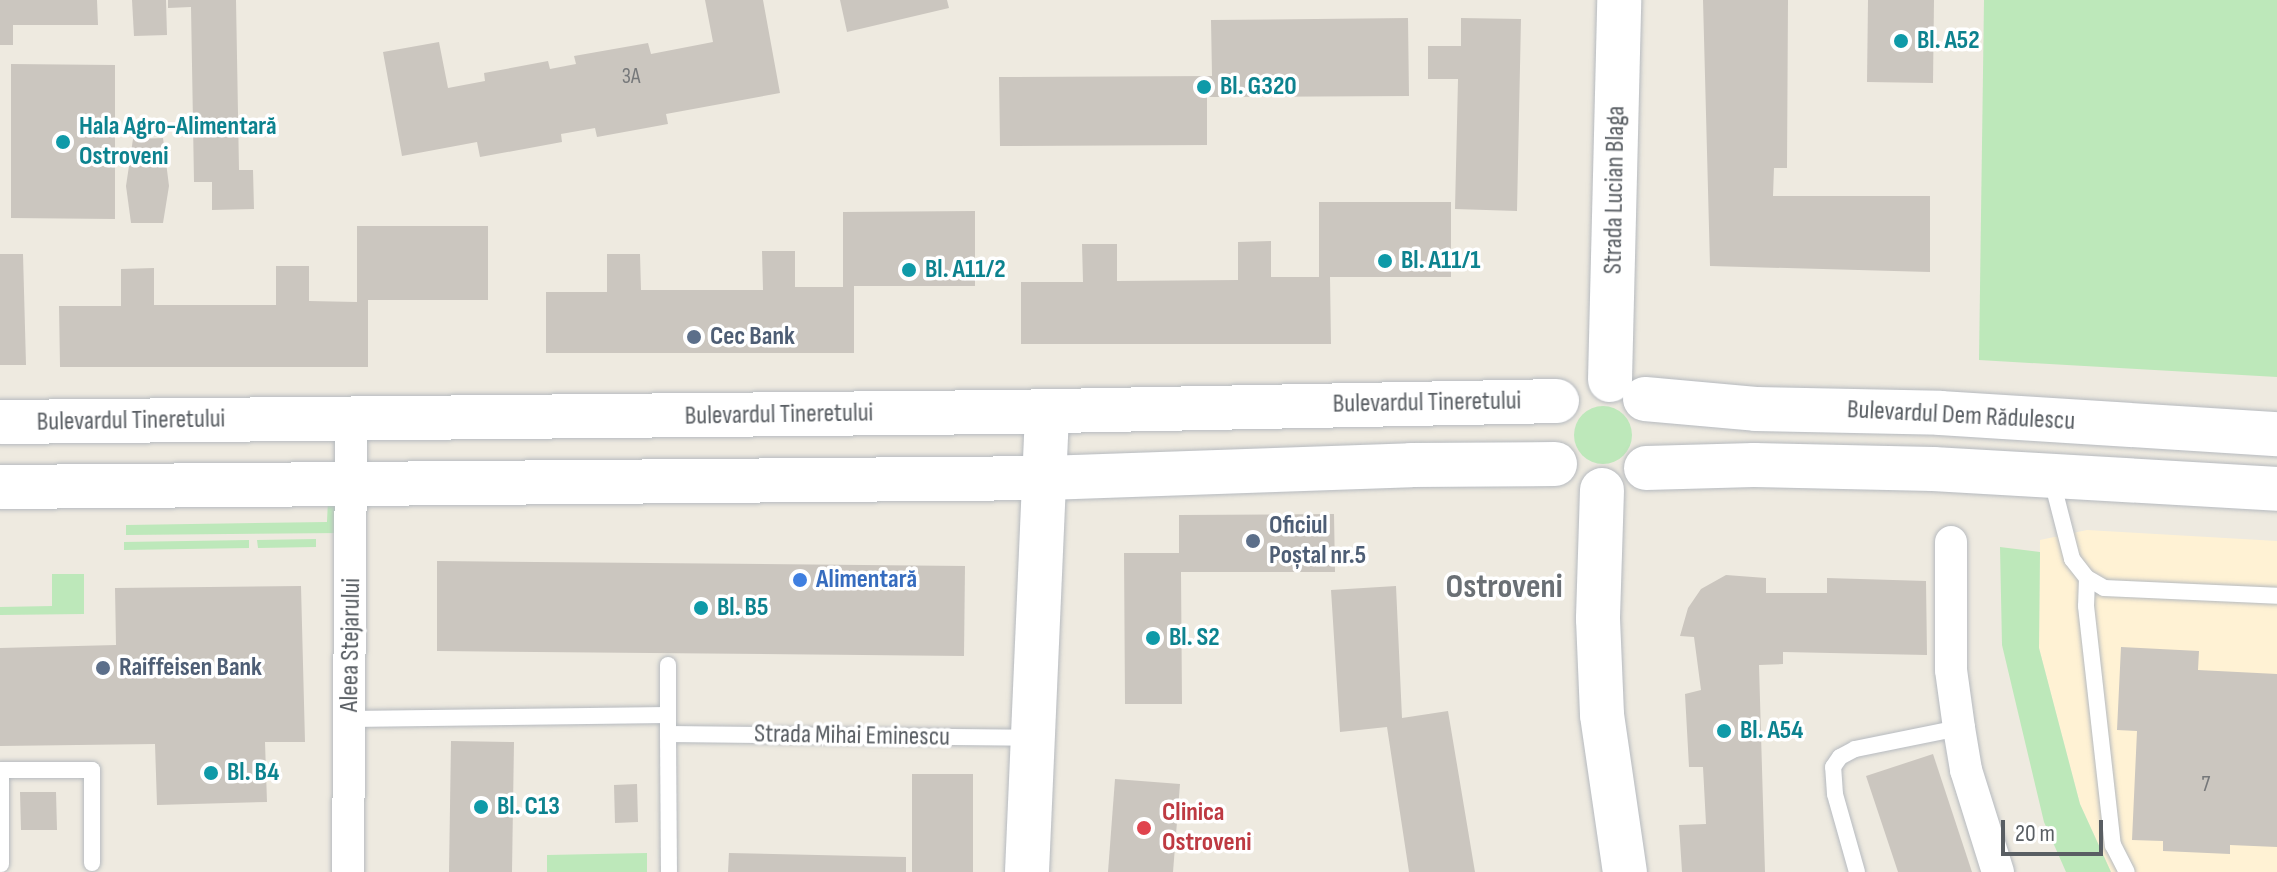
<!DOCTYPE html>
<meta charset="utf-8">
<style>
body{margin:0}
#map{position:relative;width:2277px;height:872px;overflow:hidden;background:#eeeae0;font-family:"Sofia Sans Condensed",sans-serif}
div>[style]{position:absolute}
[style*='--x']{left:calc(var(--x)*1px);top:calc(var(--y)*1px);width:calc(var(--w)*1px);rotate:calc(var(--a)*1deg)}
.commercial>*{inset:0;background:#fff2d4}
.green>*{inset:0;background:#bde8ba}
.round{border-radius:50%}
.building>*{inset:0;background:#cbc6bf}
.roads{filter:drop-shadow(0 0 2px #b6babf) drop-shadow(0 0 2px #b6babf)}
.lane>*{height:16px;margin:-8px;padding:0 8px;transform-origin:8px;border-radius:8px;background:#fff}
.street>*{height:32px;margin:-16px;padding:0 16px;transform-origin:16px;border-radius:16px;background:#fff}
.secondary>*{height:44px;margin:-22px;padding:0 22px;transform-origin:22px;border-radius:22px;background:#fff}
.dots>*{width:22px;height:22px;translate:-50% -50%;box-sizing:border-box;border:4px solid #fff;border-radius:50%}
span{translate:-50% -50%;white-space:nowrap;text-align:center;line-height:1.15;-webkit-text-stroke:7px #fff;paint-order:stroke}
.number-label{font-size:22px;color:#76787a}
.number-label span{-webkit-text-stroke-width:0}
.culture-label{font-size:26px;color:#0d838f;font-weight:700}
.left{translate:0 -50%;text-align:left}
.street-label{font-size:26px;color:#595e63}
.service-label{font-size:26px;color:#4e5e75;font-weight:700}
.shop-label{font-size:26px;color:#366cbe;font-weight:700}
.health-label{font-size:26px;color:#be3a42;font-weight:700}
.district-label{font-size:34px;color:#6a7075;font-weight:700}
.scale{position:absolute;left:2001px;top:820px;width:102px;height:36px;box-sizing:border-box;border:4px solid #595e63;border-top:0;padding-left:10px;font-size:24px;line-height:28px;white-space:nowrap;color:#595e63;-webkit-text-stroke:6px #fff;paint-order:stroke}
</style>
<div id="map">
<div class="commercial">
<i style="clip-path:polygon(2087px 530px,2277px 541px,2277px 872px,2111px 872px,2080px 804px,2039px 648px,2040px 540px)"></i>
</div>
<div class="green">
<i style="clip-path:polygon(1984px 0,2277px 0,2277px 377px,1979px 360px)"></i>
<i class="round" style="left:1574px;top:406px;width:58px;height:58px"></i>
<i style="clip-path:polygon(328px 500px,338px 510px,341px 533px,126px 535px,126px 525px,327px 522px)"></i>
<i style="clip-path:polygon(316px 539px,316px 547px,258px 548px,257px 540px)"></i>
<i style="clip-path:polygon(249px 540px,249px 548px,124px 550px,124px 542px)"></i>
<i style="clip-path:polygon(2000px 547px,2040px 552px,2039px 648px,2080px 804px,2111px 872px,2066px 872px,2044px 822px,2002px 645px)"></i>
<i style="clip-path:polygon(52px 574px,84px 574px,84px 614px,0 615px,0 607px,52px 606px)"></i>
<i style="clip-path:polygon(647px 853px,647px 872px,547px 872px,547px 855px)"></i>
</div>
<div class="building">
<i style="clip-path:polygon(0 0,97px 0,98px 25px,13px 25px,13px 45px,0 45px)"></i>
<i style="clip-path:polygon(132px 0,166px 0,167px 35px,134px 36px)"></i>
<i style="clip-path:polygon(168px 0,236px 0,239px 170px,253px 170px,254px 209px,212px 210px,212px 182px,194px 182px,191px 7px,168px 8px)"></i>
<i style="clip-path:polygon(705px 0,763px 0,780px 93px,666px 114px,668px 124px,597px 137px,595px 128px,561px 134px,562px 142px,480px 157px,477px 142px,402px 156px,383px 52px,439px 42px,448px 88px,485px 81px,484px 73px,548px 61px,550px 69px,576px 64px,574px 56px,648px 43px,651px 54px,713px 42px)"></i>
<i style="clip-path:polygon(840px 0,947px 0,949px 8px,847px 32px)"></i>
<i style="clip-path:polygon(1703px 0,1788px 0,1787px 168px,1774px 168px,1773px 196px,1930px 196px,1930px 272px,1710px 266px)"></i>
<i style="clip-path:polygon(1868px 0,1934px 0,1933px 83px,1867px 82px)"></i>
<i style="clip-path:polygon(1408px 18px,1409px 96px,1207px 97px,1207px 145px,1000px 146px,999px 77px,1212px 76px,1211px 20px)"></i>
<i style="clip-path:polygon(1461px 18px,1521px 19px,1517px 211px,1455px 209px,1458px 79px,1428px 79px,1428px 46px,1461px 46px)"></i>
<i style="clip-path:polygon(11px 64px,115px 65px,115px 219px,11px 218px)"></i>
<i style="clip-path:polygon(163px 138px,169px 186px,163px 223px,131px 223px,126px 186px,133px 139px)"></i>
<i style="clip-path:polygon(1319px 202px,1451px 202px,1451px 277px,1330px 277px,1331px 344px,1021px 344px,1021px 282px,1083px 282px,1082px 244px,1117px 244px,1117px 281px,1238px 280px,1238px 242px,1271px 241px,1271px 277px,1319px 277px)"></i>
<i style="clip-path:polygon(975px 211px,975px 286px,854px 286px,854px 353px,546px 353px,546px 292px,607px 292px,607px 254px,640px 254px,641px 290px,763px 290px,762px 251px,795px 251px,795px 287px,843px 287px,843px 212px)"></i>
<i style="clip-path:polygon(357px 226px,488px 226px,488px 300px,368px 300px,368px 367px,60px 367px,59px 306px,121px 306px,121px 269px,154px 268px,154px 305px,276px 305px,276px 266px,309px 266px,309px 301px,357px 302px)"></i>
<i style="clip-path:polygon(0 254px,23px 254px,26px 365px,0 365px)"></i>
<i style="clip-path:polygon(1334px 514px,1335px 572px,1181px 572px,1182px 704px,1125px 704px,1124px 553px,1179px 553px,1179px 515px)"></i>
<i style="clip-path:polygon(437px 561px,965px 566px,964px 656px,437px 651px)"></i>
<i style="clip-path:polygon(1726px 575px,1766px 578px,1766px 593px,1827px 593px,1827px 578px,1926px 581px,1927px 655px,1783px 652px,1783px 664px,1759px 665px,1765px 872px,1682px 872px,1679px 825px,1706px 824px,1703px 767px,1689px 767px,1685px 694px,1701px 690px,1694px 637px,1680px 636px,1688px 608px,1701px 589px)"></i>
<i style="clip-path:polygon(301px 586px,305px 742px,265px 742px,267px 802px,157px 805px,155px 744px,0 746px,0 648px,116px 645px,115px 588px)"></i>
<i style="clip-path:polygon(1396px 586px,1402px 718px,1448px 711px,1475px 872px,1409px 872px,1387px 727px,1340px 732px,1331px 590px)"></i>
<i style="clip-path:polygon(2121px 647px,2199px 651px,2198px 670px,2277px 674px,2277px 847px,2230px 845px,2230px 854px,2163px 851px,2163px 841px,2132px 840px,2137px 731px,2117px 730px)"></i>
<i style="clip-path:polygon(451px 741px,514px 742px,512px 872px,449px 872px)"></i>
<i style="clip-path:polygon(1933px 754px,1972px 872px,1898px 872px,1866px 776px)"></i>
<i style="clip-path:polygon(912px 774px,973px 774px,973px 872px,912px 872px)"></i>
<i style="clip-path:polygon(1115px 779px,1180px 784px,1173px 872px,1108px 872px)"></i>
<i style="clip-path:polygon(637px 784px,638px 822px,615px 823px,614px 785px)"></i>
<i style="clip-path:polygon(20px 792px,56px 792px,57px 830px,21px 830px)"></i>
<i style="clip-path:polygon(729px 853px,906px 857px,906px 872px,728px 872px)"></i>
</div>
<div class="roads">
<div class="lane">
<i style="--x:2051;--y:477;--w:85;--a:75.6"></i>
<i style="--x:2072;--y:559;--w:24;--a:52"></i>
<i style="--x:2087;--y:578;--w:20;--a:30"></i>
<i style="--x:2104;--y:588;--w:173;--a:2.6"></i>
<i style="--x:2087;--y:578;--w:28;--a:92"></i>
<i style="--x:2086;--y:606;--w:241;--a:83.6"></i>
<i style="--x:2113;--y:845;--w:30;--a:63"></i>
<i style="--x:668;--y:665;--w:50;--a:90"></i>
<i style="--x:350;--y:719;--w:318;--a:-0.7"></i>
<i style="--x:668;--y:715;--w:19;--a:90"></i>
<i style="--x:668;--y:734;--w:361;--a:0.6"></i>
<i style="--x:668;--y:734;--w:138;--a:89.6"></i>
<i style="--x:1;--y:864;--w:94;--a:-90"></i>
<i style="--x:1;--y:770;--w:91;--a:0"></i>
<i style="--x:92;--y:770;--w:93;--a:90"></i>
<i style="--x:1857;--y:872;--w:81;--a:-105.8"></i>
<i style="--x:1835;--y:794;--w:27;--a:-94"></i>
<i style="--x:1833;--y:767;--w:12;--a:-55"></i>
<i style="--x:1840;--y:757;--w:17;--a:-28"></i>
<i style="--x:1855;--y:749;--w:106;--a:-11.4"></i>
</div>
<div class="street">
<i style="--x:1951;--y:542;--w:128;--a:90"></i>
<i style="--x:1951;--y:670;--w:59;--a:82.1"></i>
<i style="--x:1959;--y:728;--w:43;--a:80.5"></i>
<i style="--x:1966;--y:770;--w:107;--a:72.6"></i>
<i style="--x:348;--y:872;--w:453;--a:-89.6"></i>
</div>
<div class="secondary">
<i style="--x:1610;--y:380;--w:380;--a:-88.6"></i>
<i style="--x:1645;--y:399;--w:111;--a:5.1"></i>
<i style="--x:1756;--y:409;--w:184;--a:1.2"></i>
<i style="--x:1940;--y:413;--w:338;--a:3.6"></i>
<i style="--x:0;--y:422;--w:1006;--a:-0.57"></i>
<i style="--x:1006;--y:412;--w:551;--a:-1.14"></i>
<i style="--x:1646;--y:468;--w:108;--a:-1.6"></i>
<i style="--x:1754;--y:465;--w:179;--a:1.3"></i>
<i style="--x:1933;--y:469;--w:345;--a:3.3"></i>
<i style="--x:0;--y:487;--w:1046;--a:-0.49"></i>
<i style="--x:1046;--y:478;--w:365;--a:-2"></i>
<i style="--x:1411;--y:465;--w:144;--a:-0.4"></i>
<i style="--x:1602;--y:490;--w:129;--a:91.8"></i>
<i style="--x:1598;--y:619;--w:96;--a:87.6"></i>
<i style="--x:1602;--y:715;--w:159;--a:81.7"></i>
<i style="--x:1027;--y:872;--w:461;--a:-87.5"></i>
</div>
</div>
<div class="dots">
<i style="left:1901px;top:41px;background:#0f9aa8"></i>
<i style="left:1204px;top:87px;background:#0f9aa8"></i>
<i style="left:63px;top:142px;background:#0f9aa8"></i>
<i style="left:1385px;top:261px;background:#0f9aa8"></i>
<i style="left:909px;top:270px;background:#0f9aa8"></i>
<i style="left:694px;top:337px;background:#5c6f8a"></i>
<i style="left:1253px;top:541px;background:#5c6f8a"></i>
<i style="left:800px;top:580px;background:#3f7fe0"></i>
<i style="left:701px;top:608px;background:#0f9aa8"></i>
<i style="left:1153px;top:638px;background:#0f9aa8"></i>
<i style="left:103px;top:668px;background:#5c6f8a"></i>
<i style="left:1724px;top:731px;background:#0f9aa8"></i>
<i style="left:211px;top:773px;background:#0f9aa8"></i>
<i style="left:481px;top:807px;background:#0f9aa8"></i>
<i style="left:1144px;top:828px;background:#e0444e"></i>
</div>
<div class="number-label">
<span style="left:631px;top:77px">3A</span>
<span style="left:2206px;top:785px">7</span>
</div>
<div class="culture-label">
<span class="left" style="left:1917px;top:41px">Bl. A52</span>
<span class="left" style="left:1220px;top:87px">Bl. G320</span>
<span class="left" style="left:79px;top:142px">Hala Agro-Alimentară<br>Ostroveni</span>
<span class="left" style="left:1401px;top:261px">Bl. A11/1</span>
<span class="left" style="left:925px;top:270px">Bl. A11/2</span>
<span class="left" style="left:717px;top:608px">Bl. B5</span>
<span class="left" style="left:1169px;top:638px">Bl. S2</span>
<span class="left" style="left:1740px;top:731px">Bl. A54</span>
<span class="left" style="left:227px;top:773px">Bl. B4</span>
<span class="left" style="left:497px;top:807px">Bl. C13</span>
</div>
<div class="street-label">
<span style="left:1615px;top:190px;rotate:-89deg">Strada Lucian Blaga</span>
<span style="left:1427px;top:403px;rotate:-1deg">Bulevardul Tineretului</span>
<span style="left:779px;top:415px;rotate:-1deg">Bulevardul Tineretului</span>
<span style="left:1961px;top:416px;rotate:3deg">Bulevardul Dem Rădulescu</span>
<span style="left:131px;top:421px;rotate:-1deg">Bulevardul Tineretului</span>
<span style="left:351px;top:645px;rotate:-89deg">Aleea Stejarului</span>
<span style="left:852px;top:736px;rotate:1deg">Strada Mihai Eminescu</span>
</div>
<div class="service-label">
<span class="left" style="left:710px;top:337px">Cec Bank</span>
<span class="left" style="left:1269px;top:541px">Oficiul<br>Poștal nr.5</span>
<span class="left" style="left:119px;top:668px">Raiffeisen Bank</span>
</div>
<div class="shop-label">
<span class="left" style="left:816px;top:580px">Alimentară</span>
</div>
<div class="health-label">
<span class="left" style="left:1162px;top:828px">Clinica<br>Ostroveni</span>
</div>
<div class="district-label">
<span style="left:1504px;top:587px">Ostroveni</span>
</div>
<div class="scale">20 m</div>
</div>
